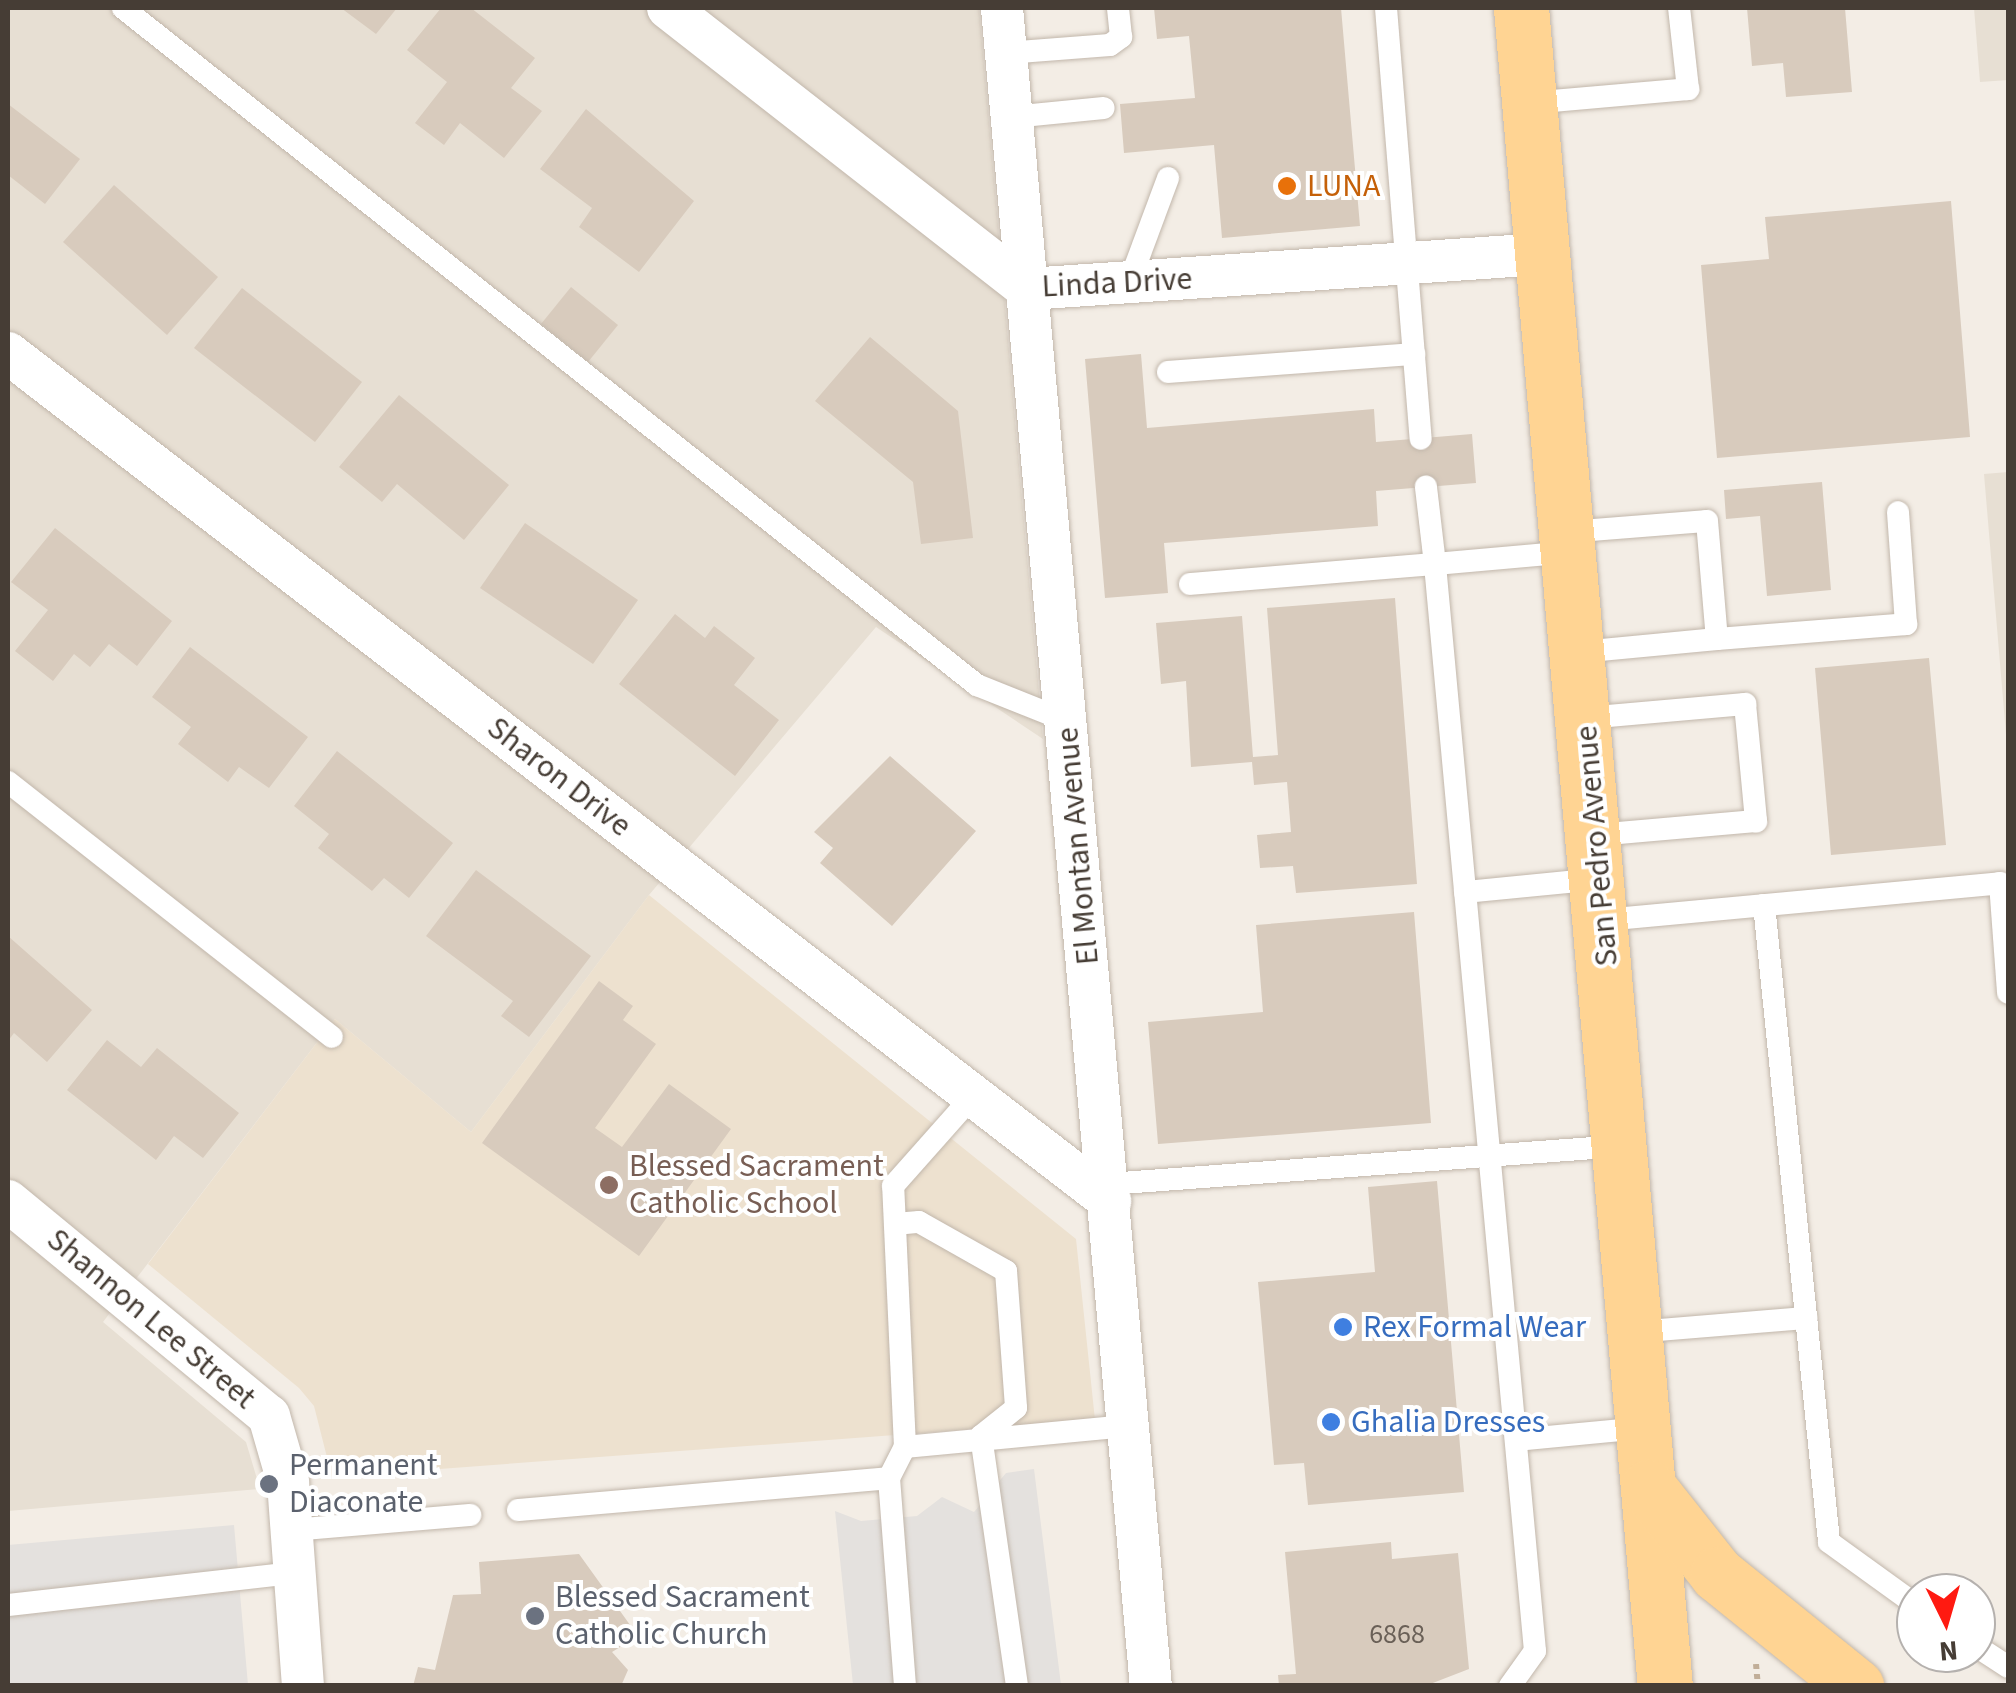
<!DOCTYPE html>
<style>
body{margin:0}
#map{position:relative;width:2016px;height:1693px;overflow:hidden;background:#f3ede5;font-family:"Source Sans 3",sans-serif}
div>[style]{position:absolute}
[style*='--x']{left:calc(var(--x)*1px);top:calc(var(--y)*1px);width:calc(var(--w)*1px);rotate:calc(var(--a)*1deg)}
.residential>*{inset:0;background:#e7dfd3}
.education>*{inset:0;background:#ede1cf}
.parking>*{inset:0;background:#e4e1de}
.building>*{inset:0;background:#d8cbbd}
.path>*{height:6px;margin-top:-3px;transform-origin:0;background:repeating-linear-gradient(90deg,#c1ae98 0 5px,transparent 0 10px)}
.roads{filter:drop-shadow(0 0 2px #c2b7ab) drop-shadow(0 0 2px #c2b7ab)}
.service>*{height:22px;margin:-11px;padding:0 11px;transform-origin:11px;border-radius:11px;background:#fff}
.minor>*{height:42px;margin:-21px;padding:0 21px;transform-origin:21px;border-radius:21px;background:#fff}
.primary>*{height:55px;margin:-27.5px;padding:0 27.5px;transform-origin:27.5px;border-radius:27.5px;background:#ffd493}
.dots>*{width:28px;height:28px;translate:-50% -50%;box-sizing:border-box;border:5px solid #fff;border-radius:50%}
span{translate:-50% -50%;white-space:nowrap;text-align:center;line-height:1.15;-webkit-text-stroke:8px #fff;paint-order:stroke}
.number-label{font-size:28px;color:#6a6057}
.number-label span{-webkit-text-stroke-width:0}
.food-label{font-size:32px;color:#c56008}
.left{translate:0 -50%;text-align:left}
.street-label{font-size:32px;color:#463d35}
.education-label{font-size:32px;color:#785e54}
.shop-label{font-size:32px;color:#366cbe}
.worship-label{font-size:32px;color:#5b616d}
.frame{position:absolute;inset:0;border:10px solid #463d35;pointer-events:none}
.north{position:absolute;left:1896px;top:1573px;width:100px;height:100px;box-sizing:border-box;background:#fff;border:2px solid #b5b1ae;border-radius:50%;rotate:175deg;font-size:28px;font-weight:700;line-height:40px;text-align:center;color:#463d35}
.north::after{content:'';display:block;margin:auto;width:35px;height:45px;background:#ff1a11;clip-path:polygon(50% 0,100% 100%,50% 72%,0 100%)}
</style>
<div id="map">
<div class="residential">
<i style="clip-path:polygon(8px 8px,979px 8px,1043px 739px,876px 627px,649px 895px,471px 1132px,335px 1019px,103px 1322px,246px 1442px,260px 1489px,8px 1511px)"></i>
<i style="clip-path:polygon(1974px 8px,2008px 8px,2008px 80px,1980px 82px)"></i>
<i style="clip-path:polygon(2008px 472px,2008px 758px,1984px 474px)"></i>
</div>
<div class="education">
<i style="clip-path:polygon(649px 895px,1076px 1239px,1095px 1420px,332px 1477px,314px 1406px,299px 1388px,148px 1264px,335px 1019px,471px 1132px)"></i>
</div>
<div class="parking">
<i style="clip-path:polygon(1034px 1469px,1061px 1685px,853px 1685px,835px 1511px,861px 1521px,917px 1516px,942px 1497px,974px 1512px,1006px 1473px)"></i>
<i style="clip-path:polygon(234px 1525px,248px 1685px,8px 1686px,8px 1545px)"></i>
</div>
<div class="building">
<i style="clip-path:polygon(341px 8px,397px 8px,376px 34px)"></i>
<i style="clip-path:polygon(441px 8px,471px 8px,535px 58px,511px 88px,542px 111px,504px 158px,460px 123px,444px 145px,415px 123px,447px 82px,407px 50px)"></i>
<i style="clip-path:polygon(1154px 8px,1341px 8px,1360px 226px,1222px 238px,1214px 145px,1124px 153px,1120px 104px,1195px 98px,1189px 36px,1157px 39px)"></i>
<i style="clip-path:polygon(1747px 8px,1845px 8px,1852px 92px,1786px 97px,1783px 63px,1752px 66px)"></i>
<i style="clip-path:polygon(8px 104px,80px 159px,45px 204px,8px 175px)"></i>
<i style="clip-path:polygon(586px 109px,694px 201px,639px 272px,579px 227px,592px 208px,540px 169px)"></i>
<i style="clip-path:polygon(114px 185px,218px 277px,167px 335px,63px 242px)"></i>
<i style="clip-path:polygon(1951px 201px,1970px 437px,1717px 458px,1701px 265px,1769px 259px,1765px 217px)"></i>
<i style="clip-path:polygon(571px 287px,618px 325px,588px 362px,541px 324px)"></i>
<i style="clip-path:polygon(242px 288px,362px 382px,315px 442px,194px 348px)"></i>
<i style="clip-path:polygon(870px 337px,958px 411px,973px 538px,921px 544px,913px 482px,815px 401px)"></i>
<i style="clip-path:polygon(1141px 354px,1147px 428px,1374px 409px,1376px 442px,1472px 434px,1476px 483px,1376px 491px,1378px 526px,1164px 543px,1168px 593px,1105px 598px,1085px 359px)"></i>
<i style="clip-path:polygon(399px 395px,509px 485px,464px 540px,397px 484px,382px 502px,339px 467px)"></i>
<i style="clip-path:polygon(1822px 482px,1831px 590px,1767px 596px,1760px 516px,1726px 519px,1724px 490px)"></i>
<i style="clip-path:polygon(525px 523px,638px 600px,593px 664px,480px 588px)"></i>
<i style="clip-path:polygon(55px 528px,172px 621px,137px 666px,109px 644px,90px 667px,74px 654px,53px 681px,15px 651px,48px 610px,11px 582px)"></i>
<i style="clip-path:polygon(1395px 598px,1417px 884px,1296px 893px,1293px 866px,1260px 868px,1257px 835px,1291px 832px,1287px 782px,1254px 785px,1252px 762px,1191px 767px,1186px 681px,1161px 684px,1156px 623px,1242px 616px,1253px 757px,1278px 755px,1267px 608px)"></i>
<i style="clip-path:polygon(675px 614px,705px 638px,714px 626px,755px 658px,734px 685px,779px 720px,735px 776px,619px 684px)"></i>
<i style="clip-path:polygon(190px 647px,308px 737px,269px 788px,239px 767px,228px 782px,178px 744px,191px 727px,152px 697px)"></i>
<i style="clip-path:polygon(1929px 658px,1946px 845px,1831px 855px,1815px 668px)"></i>
<i style="clip-path:polygon(337px 751px,453px 843px,409px 898px,384px 878px,372px 891px,318px 848px,329px 834px,294px 806px)"></i>
<i style="clip-path:polygon(890px 756px,976px 831px,892px 926px,820px 863px,833px 848px,814px 832px)"></i>
<i style="clip-path:polygon(476px 870px,591px 956px,529px 1037px,501px 1016px,513px 1001px,426px 936px)"></i>
<i style="clip-path:polygon(1414px 912px,1431px 1123px,1158px 1144px,1148px 1022px,1263px 1012px,1256px 925px)"></i>
<i style="clip-path:polygon(8px 936px,92px 1010px,47px 1062px,14px 1033px,8px 1041px)"></i>
<i style="clip-path:polygon(599px 981px,633px 1006px,623px 1020px,656px 1044px,595px 1128px,622px 1147px,669px 1084px,731px 1129px,639px 1256px,482px 1143px)"></i>
<i style="clip-path:polygon(107px 1040px,141px 1067px,157px 1048px,239px 1113px,203px 1158px,174px 1136px,156px 1160px,67px 1090px)"></i>
<i style="clip-path:polygon(1437px 1181px,1464px 1492px,1308px 1505px,1304px 1463px,1274px 1465px,1258px 1282px,1375px 1272px,1368px 1187px)"></i>
<i style="clip-path:polygon(1391px 1542px,1392px 1559px,1458px 1553px,1469px 1669px,1425px 1686px,1279px 1686px,1278px 1675px,1296px 1674px,1285px 1552px)"></i>
<i style="clip-path:polygon(579px 1554px,638px 1636px,612px 1652px,628px 1670px,621px 1686px,413px 1686px,418px 1667px,435px 1670px,453px 1595px,481px 1594px,479px 1562px)"></i>
</div>
<div class="path">
<i style="--x:1756;--y:1664;--w:22;--a:85"></i>
</div>
<div class="roads">
<div class="service">
<i style="--x:123;--y:8;--w:1090;--a:38.41"></i>
<i style="--x:977;--y:685;--w:97;--a:21.8"></i>
<i style="--x:1386;--y:8;--w:432;--a:85.4"></i>
<i style="--x:1006;--y:53;--w:104;--a:-4.4"></i>
<i style="--x:1110;--y:45;--w:14;--a:-36"></i>
<i style="--x:1121;--y:37;--w:29;--a:-96"></i>
<i style="--x:1529;--y:103;--w:160;--a:-5"></i>
<i style="--x:1688;--y:89;--w:81;--a:-96.3"></i>
<i style="--x:1012;--y:117;--w:92;--a:-5.6"></i>
<i style="--x:1129;--y:283;--w:112;--a:-69.6"></i>
<i style="--x:1168;--y:372;--w:247;--a:-4.2"></i>
<i style="--x:1567;--y:532;--w:140;--a:-4.5"></i>
<i style="--x:1707;--y:521;--w:118;--a:85.2"></i>
<i style="--x:1717;--y:639;--w:139;--a:174.6"></i>
<i style="--x:1190;--y:584;--w:246;--a:-4.7"></i>
<i style="--x:1435;--y:564;--w:78;--a:-96.7"></i>
<i style="--x:1717;--y:639;--w:190;--a:-4.5"></i>
<i style="--x:1906;--y:624;--w:112;--a:-94.1"></i>
<i style="--x:1585;--y:718;--w:161;--a:-5"></i>
<i style="--x:1745;--y:704;--w:118;--a:84.6"></i>
<i style="--x:1756;--y:821;--w:161;--a:175"></i>
<i style="--x:8;--y:782;--w:412;--a:38.2"></i>
<i style="--x:1465;--y:892;--w:133;--a:-5.6"></i>
<i style="--x:1764;--y:905;--w:640;--a:84.17"></i>
<i style="--x:1829;--y:1542;--w:107;--a:35.9"></i>
<i style="--x:1604;--y:920;--w:398;--a:-5.3"></i>
<i style="--x:2000;--y:883;--w:110;--a:85.8"></i>
<i style="--x:1108;--y:1184;--w:514;--a:-4.24"></i>
<i style="--x:895;--y:1224;--w:24;--a:-5"></i>
<i style="--x:919;--y:1222;--w:100;--a:29.4"></i>
<i style="--x:1006;--y:1271;--w:137;--a:85.8"></i>
<i style="--x:1016;--y:1408;--w:45;--a:141.3"></i>
<i style="--x:981;--y:1436;--w:253;--a:81.8"></i>
<i style="--x:1635;--y:1332;--w:172;--a:-4.7"></i>
<i style="--x:1516;--y:1440;--w:128;--a:-5.4"></i>
<i style="--x:905;--y:1447;--w:261;--a:-92.6"></i>
<i style="--x:893;--y:1186;--w:120;--a:-48.4"></i>
<i style="--x:518;--y:1510;--w:372;--a:-4.9"></i>
<i style="--x:291;--y:1530;--w:180;--a:-4.8"></i>
<i style="--x:8;--y:1605;--w:288;--a:-6.4"></i>
<i style="--x:1976;--y:1646;--w:38;--a:33"></i>
<i style="--x:905;--y:1686;--w:209;--a:-94.4"></i>
<i style="--x:889;--y:1478;--w:35;--a:-63"></i>
<i style="--x:905;--y:1447;--w:225;--a:-5.4"></i>
<i style="--x:1510;--y:1686;--w:43;--a:-54.5"></i>
<i style="--x:1535;--y:1651;--w:1092;--a:-95.26"></i>
<i style="--x:1435;--y:564;--w:136;--a:-5.1"></i>
</div>
<div class="minor">
<i style="--x:668;--y:8;--w:457;--a:38"></i>
<i style="--x:1028;--y:289;--w:515;--a:-3.9"></i>
<i style="--x:1002;--y:8;--w:1685;--a:84.93"></i>
<i style="--x:8;--y:353;--w:1391;--a:37.58"></i>
<i style="--x:8;--y:1201;--w:338;--a:39.5"></i>
<i style="--x:269;--y:1416;--w:69;--a:73.9"></i>
<i style="--x:288;--y:1482;--w:205;--a:85.8"></i>
</div>
<div class="primary">
<i style="--x:1521;--y:8;--w:1684;--a:85.1"></i>
<i style="--x:1648;--y:1487;--w:111;--a:51.6"></i>
<i style="--x:1717;--y:1574;--w:179;--a:38.9"></i>
</div>
</div>
<div class="dots">
<i style="left:1287px;top:186px;background:#e8710a"></i>
<i style="left:609px;top:1185px;background:#8d6e63"></i>
<i style="left:1343px;top:1327px;background:#3f7fe0"></i>
<i style="left:1331px;top:1422px;background:#3f7fe0"></i>
<i style="left:269px;top:1484px;background:#6b7280"></i>
<i style="left:535px;top:1616px;background:#6b7280"></i>
</div>
<div class="number-label">
<span style="left:1397px;top:1634px">6868</span>
</div>
<div class="food-label">
<span class="left" style="left:1307px;top:186px">LUNA</span>
</div>
<div class="street-label">
<span style="left:1117px;top:283px;rotate:-3deg">Linda Drive</span>
<span style="left:559px;top:777px;rotate:38deg">Sharon Drive</span>
<span style="left:1078px;top:846px;rotate:-95deg">El Montan Avenue</span>
<span style="left:1597px;top:846px;rotate:-95deg">San Pedro Avenue</span>
<span style="left:151px;top:1319px;rotate:40deg">Shannon Lee Street</span>
</div>
<div class="education-label">
<span class="left" style="left:629px;top:1185px">Blessed Sacrament<br>Catholic School</span>
</div>
<div class="shop-label">
<span class="left" style="left:1363px;top:1327px">Rex Formal Wear</span>
<span class="left" style="left:1351px;top:1422px">Ghalia Dresses</span>
</div>
<div class="worship-label">
<span class="left" style="left:289px;top:1484px">Permanent<br>Diaconate</span>
<span class="left" style="left:555px;top:1616px">Blessed Sacrament<br>Catholic Church</span>
</div>
<div class="frame"></div>
<div class="north">N</div>
</div>
